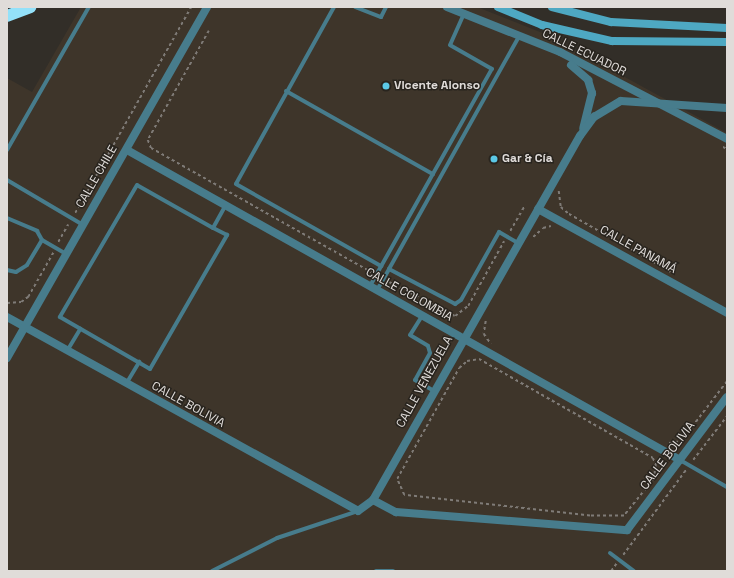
<!DOCTYPE html>
<meta charset="utf-8">
<style>
body{margin:0}
#map{position:relative;width:734px;height:578px;overflow:hidden;background:#322e28;font-family:"Space Grotesk",sans-serif}
div>[style]{position:absolute}
[style*='--x']{left:calc(var(--x)*1px);top:calc(var(--y)*1px);width:calc(var(--w)*1px);rotate:calc(var(--a)*1deg)}
.built>*{inset:0;background:#3e352a}
.path>*{height:1.5px;margin-top:-0.75px;transform-origin:0;background:repeating-linear-gradient(90deg,#7f7b77 0 3px,transparent 0 6px)}
.lane>*{height:4px;margin:-2px;padding:0 2px;transform-origin:2px;border-radius:2px;background:#477c8c}
.street>*{height:8px;margin:-4px;padding:0 4px;transform-origin:4px;border-radius:4px;background:#477c8c}
.secondary>*{height:8px;margin:-4px;padding:0 4px;transform-origin:4px;border-radius:4px;background:#4ea8c2}
.highway>*{height:12px;margin:-6px;padding:0 6px;transform-origin:6px;border-radius:6px;background:#94e1f9}
.dots>*{width:11px;height:11px;translate:-50% -50%;box-sizing:border-box;border:2px solid #28241e;border-radius:50%}
span{translate:-50% -50%;white-space:nowrap;text-align:center;line-height:1.15;-webkit-text-stroke:3px #28241e;paint-order:stroke}
.street-label{font-size:12px;color:#e0dcd9}
.poi-label{font-size:12px;color:#e0dcd9;font-weight:700}
.left{translate:0 -50%;text-align:left}
.frame{position:absolute;inset:0;border:8px solid #e0dcd9;pointer-events:none}
</style>
<div id="map">
<div class="built">
<i style="clip-path:polygon(81px 7px,477px 7px,550px 36px,727px 133px,727px 571px,7px 571px,7px 78px,32px 92px)"></i>
</div>
<div class="path">
<i style="--x:209;--y:31;--w:125;--a:119.2"></i>
<i style="--x:148;--y:140;--w:9;--a:69"></i>
<i style="--x:151;--y:148;--w:253;--a:29.4"></i>
<i style="--x:723;--y:147;--w:4;--a:27"></i>
<i style="--x:559;--y:191;--w:16;--a:83"></i>
<i style="--x:561;--y:207;--w:11;--a:41"></i>
<i style="--x:569;--y:214;--w:117;--a:29.6"></i>
<i style="--x:75;--y:213;--w:236;--a:-60.6"></i>
<i style="--x:510;--y:231;--w:30;--a:-60"></i>
<i style="--x:533;--y:237;--w:13;--a:-42"></i>
<i style="--x:543;--y:228;--w:8;--a:-14"></i>
<i style="--x:58;--y:242;--w:20;--a:-60"></i>
<i style="--x:389;--y:282;--w:74;--a:27.3"></i>
<i style="--x:455;--y:316;--w:16;--a:-38"></i>
<i style="--x:468;--y:306;--w:74;--a:-61"></i>
<i style="--x:7;--y:303;--w:14;--a:-4"></i>
<i style="--x:21;--y:302;--w:9;--a:-36"></i>
<i style="--x:28;--y:297;--w:51;--a:-60.4"></i>
<i style="--x:486;--y:321;--w:13;--a:99"></i>
<i style="--x:484;--y:334;--w:12;--a:55"></i>
<i style="--x:479;--y:359;--w:200;--a:29.6"></i>
<i style="--x:653;--y:458;--w:8;--a:67"></i>
<i style="--x:656;--y:465;--w:14;--a:98"></i>
<i style="--x:654;--y:479;--w:48;--a:129"></i>
<i style="--x:624;--y:516;--w:34;--a:180"></i>
<i style="--x:590;--y:516;--w:187;--a:-173.6"></i>
<i style="--x:404;--y:495;--w:17;--a:-114"></i>
<i style="--x:397;--y:479;--w:127;--a:-60.8"></i>
<i style="--x:459;--y:368;--w:11;--a:-41"></i>
<i style="--x:467;--y:361;--w:12;--a:-9"></i>
<i style="--x:669;--y:443;--w:12;--a:-9"></i>
<i style="--x:681;--y:441;--w:76;--a:-52.5"></i>
<i style="--x:693;--y:460;--w:56;--a:-52.3"></i>
<i style="--x:623;--y:555;--w:106;--a:-53.5"></i>
<i style="--x:611;--y:571;--w:9;--a:-54"></i>
</div>
<div class="lane">
<i style="--x:334;--y:7;--w:202;--a:119"></i>
<i style="--x:236;--y:184;--w:167;--a:29.5"></i>
<i style="--x:355;--y:7;--w:28;--a:21"></i>
<i style="--x:381;--y:17;--w:11;--a:-63"></i>
<i style="--x:286;--y:91;--w:169;--a:29.5"></i>
<i style="--x:7;--y:150;--w:165;--a:-60.2"></i>
<i style="--x:7;--y:180;--w:88;--a:30.6"></i>
<i style="--x:7;--y:218;--w:33;--a:23"></i>
<i style="--x:37;--y:231;--w:10;--a:61"></i>
<i style="--x:42;--y:240;--w:28;--a:30"></i>
<i style="--x:213;--y:228;--w:87;--a:-150.5"></i>
<i style="--x:137;--y:185;--w:153;--a:120.3"></i>
<i style="--x:60;--y:317;--w:104;--a:30"></i>
<i style="--x:150;--y:369;--w:155;--a:-60.1"></i>
<i style="--x:227;--y:235;--w:16;--a:-153"></i>
<i style="--x:213;--y:228;--w:26;--a:-61"></i>
<i style="--x:389;--y:269;--w:267;--a:-60.8"></i>
<i style="--x:7;--y:270;--w:9;--a:13"></i>
<i style="--x:16;--y:272;--w:13;--a:-32"></i>
<i style="--x:27;--y:265;--w:29;--a:-59"></i>
<i style="--x:370;--y:286;--w:249;--a:-60.7"></i>
<i style="--x:492;--y:69;--w:48;--a:-150.3"></i>
<i style="--x:450;--y:45;--w:34;--a:-66"></i>
<i style="--x:377;--y:290;--w:24;--a:-60"></i>
<i style="--x:389;--y:269;--w:75;--a:27.9"></i>
<i style="--x:455;--y:304;--w:7;--a:-34"></i>
<i style="--x:461;--y:300;--w:78;--a:-60.8"></i>
<i style="--x:499;--y:232;--w:22;--a:30"></i>
<i style="--x:422;--y:316;--w:22;--a:122"></i>
<i style="--x:410;--y:335;--w:21;--a:31"></i>
<i style="--x:428;--y:346;--w:7;--a:74"></i>
<i style="--x:430;--y:353;--w:31;--a:119"></i>
<i style="--x:415;--y:380;--w:22;--a:30"></i>
<i style="--x:67;--y:351;--w:26;--a:-59"></i>
<i style="--x:126;--y:384;--w:26;--a:-59"></i>
<i style="--x:680;--y:460;--w:54;--a:29.9"></i>
<i style="--x:610;--y:553;--w:30;--a:37"></i>
<i style="--x:212;--y:571;--w:73;--a:-26.9"></i>
<i style="--x:277;--y:538;--w:85;--a:-18.4"></i>
<i style="--x:376;--y:571;--w:17;--a:0"></i>
</div>
<div class="street">
<i style="--x:447;--y:7;--w:122;--a:21.7"></i>
<i style="--x:560;--y:52;--w:188;--a:27.5"></i>
<i style="--x:571;--y:65;--w:23;--a:41"></i>
<i style="--x:588;--y:80;--w:14;--a:73"></i>
<i style="--x:592;--y:93;--w:36;--a:104"></i>
<i style="--x:127;--y:150;--w:634;--a:29.27"></i>
<i style="--x:538;--y:209;--w:216;--a:28.8"></i>
<i style="--x:7;--y:317;--w:401;--a:28.9"></i>
<i style="--x:358;--y:511;--w:19;--a:-36"></i>
<i style="--x:373;--y:500;--w:419;--a:-60.4"></i>
<i style="--x:580;--y:136;--w:24;--a:-54"></i>
<i style="--x:594;--y:117;--w:31;--a:-31"></i>
<i style="--x:621;--y:101;--w:106;--a:3.8"></i>
<i style="--x:7;--y:358;--w:404;--a:-60.3"></i>
<i style="--x:373;--y:500;--w:26;--a:28"></i>
<i style="--x:396;--y:512;--w:232;--a:4.5"></i>
<i style="--x:627;--y:530;--w:166;--a:-53.1"></i>
</div>
<div class="secondary">
<i style="--x:498;--y:7;--w:48;--a:22.2"></i>
<i style="--x:542;--y:25;--w:72;--a:12.9"></i>
<i style="--x:612;--y:41;--w:115;--a:0.5"></i>
<i style="--x:552;--y:7;--w:61;--a:14.3"></i>
<i style="--x:611;--y:22;--w:116;--a:3"></i>
</div>
<div class="highway">
<i style="--x:7;--y:16;--w:25;--a:-21"></i>
</div>
<div class="dots">
<i style="left:386px;top:86px;background:#5bc8e6"></i>
<i style="left:494px;top:159px;background:#5bc8e6"></i>
</div>
<div class="street-label">
<span style="left:584px;top:53px;rotate:26deg">CALLE ECUADOR</span>
<span style="left:97px;top:177px;rotate:-60deg">CALLE CHILE</span>
<span style="left:638px;top:250px;rotate:29deg">CALLE PANAMÁ</span>
<span style="left:409px;top:295px;rotate:29deg">CALLE COLOMBIA</span>
<span style="left:425px;top:382px;rotate:-61deg">CALLE VENEZUELA</span>
<span style="left:188px;top:405px;rotate:29deg">CALLE BOLIVIA</span>
<span style="left:668px;top:456px;rotate:-53deg">CALLE BOLIVIA</span>
</div>
<div class="poi-label">
<span class="left" style="left:394px;top:86px">Vicente Alonso</span>
<span class="left" style="left:502px;top:159px">Gar &amp; Cía</span>
</div>
<div class="frame"></div>
</div>
